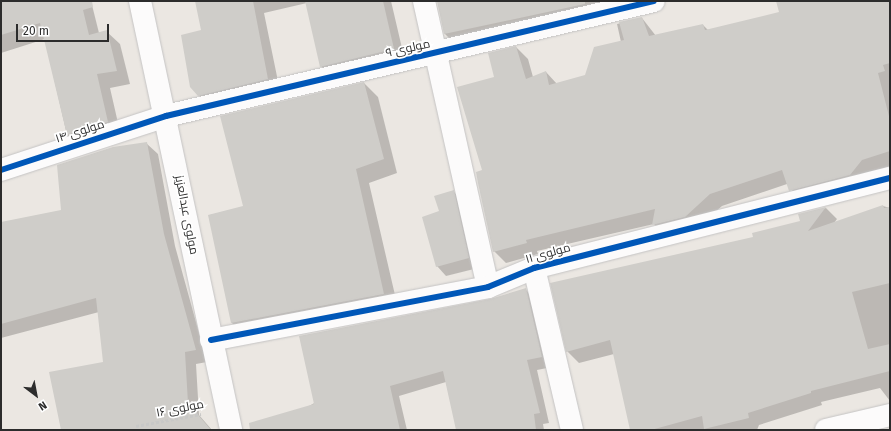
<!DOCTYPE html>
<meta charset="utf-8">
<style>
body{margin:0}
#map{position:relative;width:891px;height:431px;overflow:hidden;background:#ebe7e2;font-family:"Fira Sans",Cairo,sans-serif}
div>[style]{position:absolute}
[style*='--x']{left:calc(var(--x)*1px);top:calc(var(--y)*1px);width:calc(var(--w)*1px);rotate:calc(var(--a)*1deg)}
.shadow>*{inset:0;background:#0003}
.building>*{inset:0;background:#cfcdc9}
.path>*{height:2.5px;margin-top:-1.25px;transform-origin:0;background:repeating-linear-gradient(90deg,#c8c8c7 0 3px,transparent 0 5px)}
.roads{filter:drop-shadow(0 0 1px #c4c3c3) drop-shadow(0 0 1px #c4c3c3)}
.minor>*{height:22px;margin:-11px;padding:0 11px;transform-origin:11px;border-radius:11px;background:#fcfbfb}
.secondary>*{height:22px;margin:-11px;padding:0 11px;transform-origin:11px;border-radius:11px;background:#fcfbfb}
.cycleway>*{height:6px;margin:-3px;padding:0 3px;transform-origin:3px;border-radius:3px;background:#0057b8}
span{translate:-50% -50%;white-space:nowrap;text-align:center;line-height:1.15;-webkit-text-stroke:3.5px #fff;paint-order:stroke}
.street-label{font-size:12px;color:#2c2c2c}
.frame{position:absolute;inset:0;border:2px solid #2c2c2c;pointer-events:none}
.north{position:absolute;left:16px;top:375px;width:40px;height:40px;-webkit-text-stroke:3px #fff;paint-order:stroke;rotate:148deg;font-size:11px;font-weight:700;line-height:16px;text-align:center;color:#2c2c2c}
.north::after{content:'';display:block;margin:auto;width:14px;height:18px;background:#2c2c2c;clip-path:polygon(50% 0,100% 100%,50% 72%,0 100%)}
.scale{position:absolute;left:16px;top:24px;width:93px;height:18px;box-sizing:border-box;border:2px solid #2c2c2c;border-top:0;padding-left:5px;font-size:12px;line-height:14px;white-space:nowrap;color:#2c2c2c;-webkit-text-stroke:3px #fff;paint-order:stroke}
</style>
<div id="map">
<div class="shadow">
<i style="clip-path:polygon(1px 1px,91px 1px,99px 33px,106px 31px,120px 44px,130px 84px,110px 88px,121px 136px,81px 148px,67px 135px,45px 39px,1px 53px)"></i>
<i style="clip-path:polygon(196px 1px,391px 1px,405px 61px,333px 78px,321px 66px,307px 3px,264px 13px,280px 91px,211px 107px,191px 87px,202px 31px)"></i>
<i style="clip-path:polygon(438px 1px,612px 1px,456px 45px,445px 34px)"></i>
<i style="clip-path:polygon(794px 1px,890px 1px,890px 166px,802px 202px,787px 184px,722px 206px,697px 228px,665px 236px,654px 224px,537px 251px,538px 254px,506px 263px,494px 251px,483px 171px,496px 77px,516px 47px,528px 59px,533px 77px,546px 72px,557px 84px,586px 76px,621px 42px,617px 24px,642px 18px,656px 36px,703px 25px,708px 30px,780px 13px)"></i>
<i style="clip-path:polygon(364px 83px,378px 97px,397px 173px,369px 183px,398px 308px,246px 337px,232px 323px,210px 215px,244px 207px)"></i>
<i style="clip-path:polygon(146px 143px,158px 154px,175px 246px,207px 362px,196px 364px,199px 415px,212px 430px,62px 430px,104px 363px,99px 312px,1px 338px,1px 223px,62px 211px)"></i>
<i style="clip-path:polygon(453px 191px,463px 201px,478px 268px,446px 276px,437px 266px,440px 212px)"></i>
<i style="clip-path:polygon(883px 206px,890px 208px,890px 401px,880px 388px,821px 402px,822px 405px,759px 425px,757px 430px,631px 430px,614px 354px,579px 363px,567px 351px,754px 238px,801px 222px,799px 215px,826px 208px,837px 219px,834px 223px)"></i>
<i style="clip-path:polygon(526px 290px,536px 300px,552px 367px,537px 370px,549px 423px,543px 424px,544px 430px,457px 430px,446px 382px,399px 396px,407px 430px,268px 430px,491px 300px)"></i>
</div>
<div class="building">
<i style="clip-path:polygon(1px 1px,92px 1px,93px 7px,83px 10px,89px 35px,107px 30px,117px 71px,97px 74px,108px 122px,67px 135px,40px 23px,1px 35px)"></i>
<i style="clip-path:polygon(195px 1px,253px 1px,268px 79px,198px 96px,190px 87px,181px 35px,201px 30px)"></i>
<i style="clip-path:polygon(305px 1px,383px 1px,394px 49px,320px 67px)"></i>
<i style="clip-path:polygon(437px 1px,585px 1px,585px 4px,444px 34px)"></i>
<i style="clip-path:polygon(776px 1px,890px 1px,890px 63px,883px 65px,885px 71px,878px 73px,890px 120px,890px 151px,862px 160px,850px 175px,789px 191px,782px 170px,710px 194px,685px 217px,652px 225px,655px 209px,526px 240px,527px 243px,493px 252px,478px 183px,476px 172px,482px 170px,457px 87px,494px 77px,488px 53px,516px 46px,526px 79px,546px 71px,549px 85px,585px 75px,594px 47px,624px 40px,619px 22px,642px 17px,649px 36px,703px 24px,705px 30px,779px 12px)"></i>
<i style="clip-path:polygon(364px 82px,384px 159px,356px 169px,384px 294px,231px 323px,208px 215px,243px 206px,220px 116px)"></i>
<i style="clip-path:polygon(147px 142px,164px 234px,196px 350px,185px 352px,188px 403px,211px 430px,61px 430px,49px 372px,103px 362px,96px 298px,1px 324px,1px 222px,61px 210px,57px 165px,113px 147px)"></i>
<i style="clip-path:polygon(454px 190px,469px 258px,436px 267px,422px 217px,439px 211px,434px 196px)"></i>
<i style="clip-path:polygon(883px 205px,884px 208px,890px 207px,890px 283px,852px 292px,868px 349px,890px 344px,890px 371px,811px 391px,811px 393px,748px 413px,749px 418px,704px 429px,702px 416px,651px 430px,630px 430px,610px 340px,566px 352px,550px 283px,753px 237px,752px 233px,800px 221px,798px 214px,826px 207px,808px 231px)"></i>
<i style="clip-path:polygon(526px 288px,542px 357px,527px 360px,540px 413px,534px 414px,536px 430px,456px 430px,443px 371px,390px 386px,400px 430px,250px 430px,249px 423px,314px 404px,299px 336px,490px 299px)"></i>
</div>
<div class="path">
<i style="--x:136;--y:426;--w:66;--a:-10.5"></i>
</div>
<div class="roads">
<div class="minor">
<i style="--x:424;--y:1;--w:293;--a:77.4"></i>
<i style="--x:1;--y:170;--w:174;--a:-18.1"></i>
<i style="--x:166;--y:116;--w:501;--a:-13.26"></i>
<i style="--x:534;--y:268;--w:166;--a:76.8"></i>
<i style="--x:211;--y:340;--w:282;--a:-10.8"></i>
<i style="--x:488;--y:287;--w:50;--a:-22.4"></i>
<i style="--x:534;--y:268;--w:367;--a:-14.2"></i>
<i style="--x:826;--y:430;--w:66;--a:-13.2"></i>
</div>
<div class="secondary">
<i style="--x:140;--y:1;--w:439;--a:78"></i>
</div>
</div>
<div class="cycleway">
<i style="--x:1;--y:170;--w:174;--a:-18.1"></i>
<i style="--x:166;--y:116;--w:501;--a:-13.26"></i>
<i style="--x:211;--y:340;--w:282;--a:-10.8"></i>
<i style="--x:488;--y:287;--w:50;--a:-22.4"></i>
<i style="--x:534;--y:268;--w:367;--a:-14.2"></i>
</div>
<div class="street-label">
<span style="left:408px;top:49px;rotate:-13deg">مولوی ۹</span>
<span style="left:80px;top:132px;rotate:-18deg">مولوی ۱۴</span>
<span style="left:186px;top:215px;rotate:79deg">مولوی عبدالعزیز</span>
<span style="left:548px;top:254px;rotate:-16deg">مولوی ۱۱</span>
<span style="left:180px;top:409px;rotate:-11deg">مولوی ۱۶</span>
</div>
<div class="frame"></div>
<div class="north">N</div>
<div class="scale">20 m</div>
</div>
